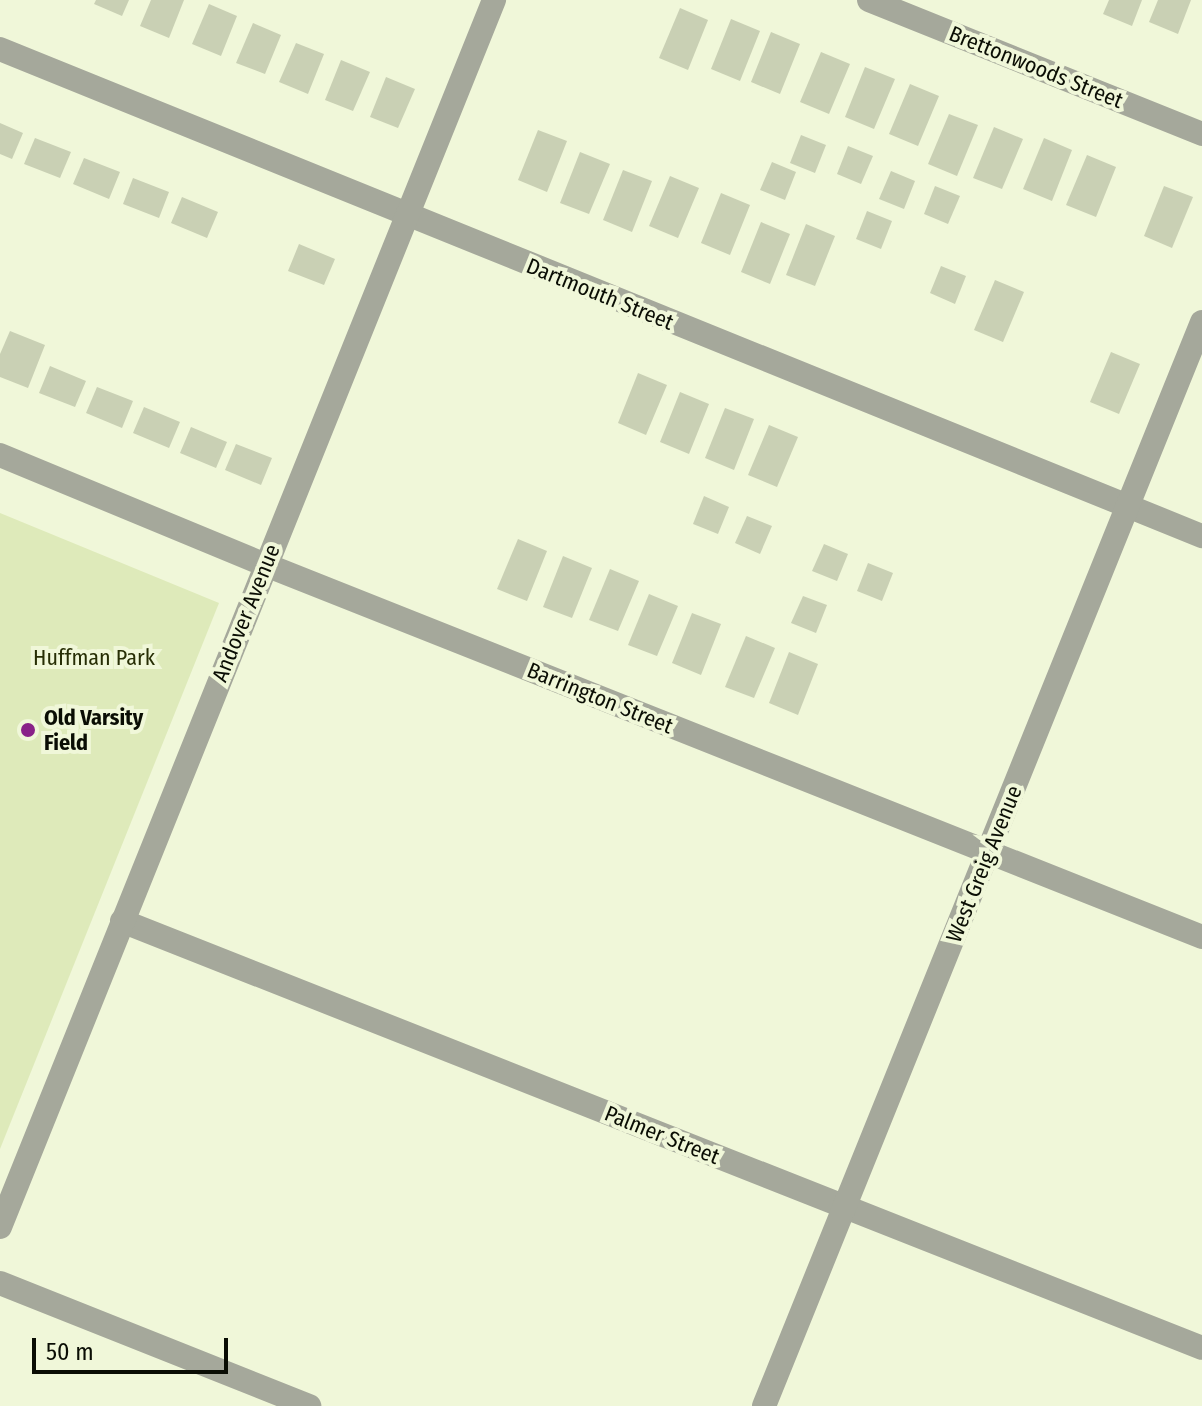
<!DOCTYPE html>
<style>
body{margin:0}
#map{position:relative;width:1202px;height:1406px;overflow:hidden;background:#f0f7d9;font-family:"Fira Sans Condensed",sans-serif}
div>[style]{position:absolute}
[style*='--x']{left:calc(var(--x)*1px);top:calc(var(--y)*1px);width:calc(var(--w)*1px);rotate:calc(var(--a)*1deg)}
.green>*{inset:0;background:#deeaba}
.building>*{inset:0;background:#c9d0b4}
.minor>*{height:24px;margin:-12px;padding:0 12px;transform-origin:12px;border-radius:12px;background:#a5a89b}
.dots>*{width:22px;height:22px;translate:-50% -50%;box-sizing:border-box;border:4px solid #f0f7d9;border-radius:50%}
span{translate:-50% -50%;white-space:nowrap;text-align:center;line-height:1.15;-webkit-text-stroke:8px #f0f7d9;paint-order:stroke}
.street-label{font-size:22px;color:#0a0d04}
.park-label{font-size:22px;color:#272e05}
.poi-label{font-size:22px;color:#0a0d04;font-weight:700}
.left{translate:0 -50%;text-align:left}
.scale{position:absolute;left:32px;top:1338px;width:196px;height:36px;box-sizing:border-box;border:4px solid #0a0d04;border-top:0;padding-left:10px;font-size:24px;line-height:28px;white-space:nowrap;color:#0a0d04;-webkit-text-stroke:6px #f0f7d9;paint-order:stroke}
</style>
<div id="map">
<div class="green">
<i style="clip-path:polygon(0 513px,219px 603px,0 1149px)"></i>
</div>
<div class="building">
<i style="clip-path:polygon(96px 0,129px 0,122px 16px,94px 4px)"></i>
<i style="clip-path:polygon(151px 0,184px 0,169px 38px,140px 26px)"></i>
<i style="clip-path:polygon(1109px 0,1142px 0,1132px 26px,1103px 14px)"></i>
<i style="clip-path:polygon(1158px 0,1191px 0,1178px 34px,1149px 22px)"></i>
<i style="clip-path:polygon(209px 4px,237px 16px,221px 56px,192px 44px)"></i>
<i style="clip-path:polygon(680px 8px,708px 20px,688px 70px,659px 58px)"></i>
<i style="clip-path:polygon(731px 19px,760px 31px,740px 81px,711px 69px)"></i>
<i style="clip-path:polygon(253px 23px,281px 35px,265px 74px,236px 63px)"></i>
<i style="clip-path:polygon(771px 32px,800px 44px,780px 94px,751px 82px)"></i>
<i style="clip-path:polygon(296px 43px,324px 54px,308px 94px,279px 82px)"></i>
<i style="clip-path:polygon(821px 52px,850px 64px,829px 114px,800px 102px)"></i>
<i style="clip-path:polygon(341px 60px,370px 72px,353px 111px,325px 100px)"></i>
<i style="clip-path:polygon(865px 67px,895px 79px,874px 129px,845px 117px)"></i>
<i style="clip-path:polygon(386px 77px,415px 89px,398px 128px,370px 117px)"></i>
<i style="clip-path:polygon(910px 84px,939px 96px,918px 146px,889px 134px)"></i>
<i style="clip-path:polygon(949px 114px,978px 125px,957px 176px,928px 164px)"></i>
<i style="clip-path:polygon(0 123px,23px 133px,12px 159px,0 154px)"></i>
<i style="clip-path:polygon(994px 127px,1023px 139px,1002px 189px,973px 178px)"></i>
<i style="clip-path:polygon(538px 130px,567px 141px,547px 192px,518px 180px)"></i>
<i style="clip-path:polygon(801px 135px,826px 145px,815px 173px,790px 163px)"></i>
<i style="clip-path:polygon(35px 138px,71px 152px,60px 178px,24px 164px)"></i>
<i style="clip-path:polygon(1044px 138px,1072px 150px,1052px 201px,1023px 189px)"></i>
<i style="clip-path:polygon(848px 146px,873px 156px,861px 184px,837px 174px)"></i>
<i style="clip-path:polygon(580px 152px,610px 164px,589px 214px,560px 203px)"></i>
<i style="clip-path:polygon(1087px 155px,1116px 167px,1096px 217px,1066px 205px)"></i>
<i style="clip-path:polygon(84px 158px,120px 172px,109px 199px,73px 184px)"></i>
<i style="clip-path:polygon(772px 162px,796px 172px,785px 200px,760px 190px)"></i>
<i style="clip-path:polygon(623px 170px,652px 181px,632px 232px,603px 220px)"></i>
<i style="clip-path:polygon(891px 171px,915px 181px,904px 209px,879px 199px)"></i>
<i style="clip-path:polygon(670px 176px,699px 188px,678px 238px,649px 226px)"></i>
<i style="clip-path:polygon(133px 178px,169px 192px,159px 218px,123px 204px)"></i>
<i style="clip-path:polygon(935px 186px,960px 196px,948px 224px,924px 214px)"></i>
<i style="clip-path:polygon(1164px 186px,1193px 197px,1172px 248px,1144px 236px)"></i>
<i style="clip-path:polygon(721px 193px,750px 205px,730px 255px,701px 243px)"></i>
<i style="clip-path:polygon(182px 197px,218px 212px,207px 238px,171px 223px)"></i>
<i style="clip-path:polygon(867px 211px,892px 221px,881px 249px,856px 239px)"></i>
<i style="clip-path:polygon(761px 222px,790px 234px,770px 284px,741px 272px)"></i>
<i style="clip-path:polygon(806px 224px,835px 236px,815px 286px,786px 275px)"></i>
<i style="clip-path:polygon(299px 244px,335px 259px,324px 285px,288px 271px)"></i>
<i style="clip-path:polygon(941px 266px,966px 276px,955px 304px,930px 293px)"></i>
<i style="clip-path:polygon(995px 280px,1024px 292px,1003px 342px,974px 330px)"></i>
<i style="clip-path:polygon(10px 331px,45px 345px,28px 388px,0 377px,0 354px)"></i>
<i style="clip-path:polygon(1111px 352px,1140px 364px,1119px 414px,1090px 402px)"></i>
<i style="clip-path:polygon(50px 366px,86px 381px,75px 407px,39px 393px)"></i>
<i style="clip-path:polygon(638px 373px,667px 385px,646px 435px,618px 423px)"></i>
<i style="clip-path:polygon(97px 387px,133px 401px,122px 428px,86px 413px)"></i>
<i style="clip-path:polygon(680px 392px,709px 404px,689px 454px,660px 442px)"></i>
<i style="clip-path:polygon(144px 407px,180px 422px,169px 448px,133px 433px)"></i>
<i style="clip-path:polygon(725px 408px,754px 419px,734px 470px,705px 458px)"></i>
<i style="clip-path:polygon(769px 425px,798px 437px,777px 487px,748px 475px)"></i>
<i style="clip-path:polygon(191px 427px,227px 442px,216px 468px,180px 453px)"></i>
<i style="clip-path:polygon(236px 444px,272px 458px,261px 485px,225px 470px)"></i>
<i style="clip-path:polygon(704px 496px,729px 507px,718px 534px,693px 524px)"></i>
<i style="clip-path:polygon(747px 516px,772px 526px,760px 554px,735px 543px)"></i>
<i style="clip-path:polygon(518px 539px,547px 551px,527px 601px,497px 589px)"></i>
<i style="clip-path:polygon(824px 544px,848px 554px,837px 581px,812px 571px)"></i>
<i style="clip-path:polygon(563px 556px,592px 568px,572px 618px,543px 607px)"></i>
<i style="clip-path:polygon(868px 563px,893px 573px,882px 601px,857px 591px)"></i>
<i style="clip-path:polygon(610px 569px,639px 581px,618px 631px,589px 620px)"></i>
<i style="clip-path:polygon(649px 594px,678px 606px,657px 656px,628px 645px)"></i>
<i style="clip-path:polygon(803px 596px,827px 605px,816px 633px,791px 623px)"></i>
<i style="clip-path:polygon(692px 613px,721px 624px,701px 675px,672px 663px)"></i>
<i style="clip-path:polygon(746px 636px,775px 648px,754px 698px,725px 687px)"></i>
<i style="clip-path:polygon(789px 652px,818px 664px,798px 715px,769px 703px)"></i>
</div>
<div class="minor">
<i style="--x:869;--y:0;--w:359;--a:21.9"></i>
<i style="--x:0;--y:49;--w:1297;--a:22.06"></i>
<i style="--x:0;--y:455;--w:288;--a:22.5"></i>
<i style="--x:266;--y:565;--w:1007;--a:21.67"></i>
<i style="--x:122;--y:921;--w:1161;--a:21.57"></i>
<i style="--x:0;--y:1227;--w:1323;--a:-68.07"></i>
<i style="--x:0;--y:1283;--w:333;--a:21.7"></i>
<i style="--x:764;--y:1406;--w:1169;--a:-68"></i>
</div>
<div class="dots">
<i style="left:28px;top:730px;background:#892288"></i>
</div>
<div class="street-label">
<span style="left:1036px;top:67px;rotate:22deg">Brettonwoods Street</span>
<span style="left:600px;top:294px;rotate:22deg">Dartmouth Street</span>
<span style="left:246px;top:613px;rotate:-68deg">Andover Avenue</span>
<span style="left:600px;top:698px;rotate:22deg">Barrington Street</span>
<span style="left:984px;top:864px;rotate:-68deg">West Greig Avenue</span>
<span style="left:662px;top:1135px;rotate:22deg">Palmer Street</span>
</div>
<div class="park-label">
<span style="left:94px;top:658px">Huffman Park</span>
</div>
<div class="poi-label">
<span class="left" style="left:44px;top:730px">Old Varsity<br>Field</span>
</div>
<div class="scale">50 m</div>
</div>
